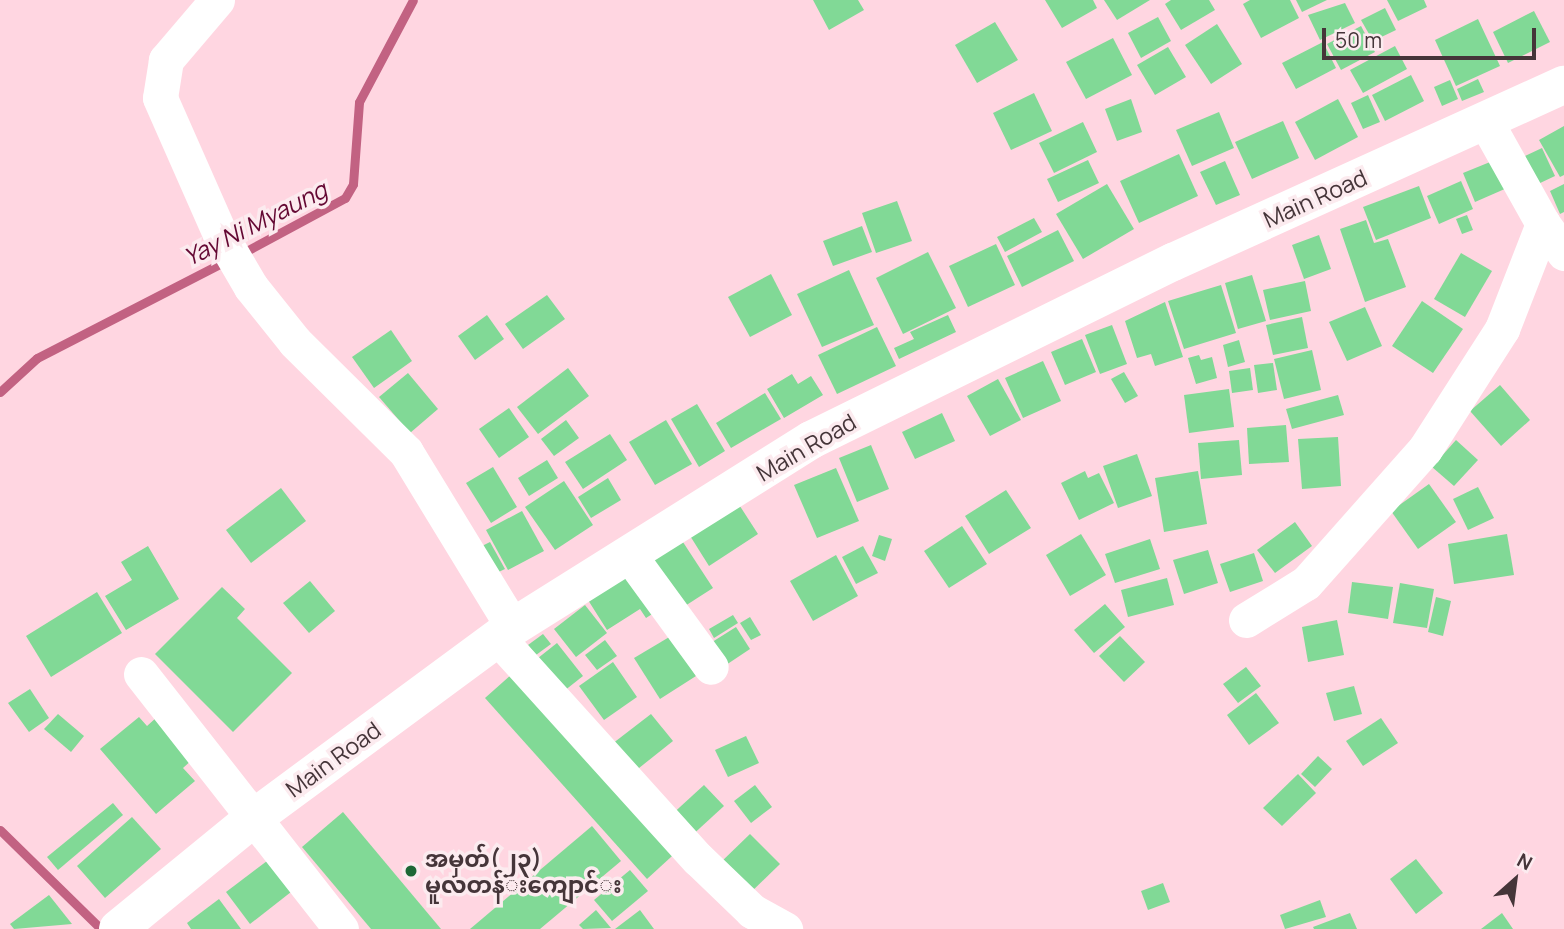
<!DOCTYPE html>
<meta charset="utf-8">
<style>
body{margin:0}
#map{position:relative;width:1564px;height:929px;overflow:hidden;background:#ffd6e1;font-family:Manrope,"Noto Sans Myanmar",sans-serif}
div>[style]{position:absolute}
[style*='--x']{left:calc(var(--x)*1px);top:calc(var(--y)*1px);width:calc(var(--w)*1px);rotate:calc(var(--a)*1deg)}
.stream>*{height:9px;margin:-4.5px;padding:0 4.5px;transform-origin:4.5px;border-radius:4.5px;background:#c26282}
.building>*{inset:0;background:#81d996}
.minor>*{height:35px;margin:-17.5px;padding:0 17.5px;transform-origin:17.5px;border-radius:17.5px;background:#fff}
.major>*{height:38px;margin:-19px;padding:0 19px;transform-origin:19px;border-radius:19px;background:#fff}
.dots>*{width:19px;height:19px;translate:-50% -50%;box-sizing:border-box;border:4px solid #fcebef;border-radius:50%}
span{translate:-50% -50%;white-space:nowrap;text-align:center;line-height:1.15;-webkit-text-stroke:7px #fcebef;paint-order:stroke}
.street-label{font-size:23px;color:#453539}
.poi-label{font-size:23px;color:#453539;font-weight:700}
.left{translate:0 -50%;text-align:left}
.water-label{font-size:24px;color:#640833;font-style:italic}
.north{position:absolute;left:1480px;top:845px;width:70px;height:70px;-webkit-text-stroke:5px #fcebef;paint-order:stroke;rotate:28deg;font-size:19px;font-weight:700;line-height:28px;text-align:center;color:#453539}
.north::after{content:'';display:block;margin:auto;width:24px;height:32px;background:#453539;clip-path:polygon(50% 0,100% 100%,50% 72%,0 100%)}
.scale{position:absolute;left:1322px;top:28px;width:214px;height:32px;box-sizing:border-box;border:4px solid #453539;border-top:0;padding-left:9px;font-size:21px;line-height:24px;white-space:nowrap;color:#453539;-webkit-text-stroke:5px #fcebef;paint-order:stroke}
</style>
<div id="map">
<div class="stream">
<i style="--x:239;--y:255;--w:120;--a:-28.3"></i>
<i style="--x:345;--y:198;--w:16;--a:-60"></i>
<i style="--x:353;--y:184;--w:82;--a:-85.8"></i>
<i style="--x:359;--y:102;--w:115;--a:-62.1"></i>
<i style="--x:0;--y:392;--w:50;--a:-42.6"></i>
<i style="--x:37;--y:358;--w:212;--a:-27.2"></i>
<i style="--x:0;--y:830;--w:141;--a:44.4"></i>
</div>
<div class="building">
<i style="clip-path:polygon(813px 0,858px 0,864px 10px,829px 30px)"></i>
<i style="clip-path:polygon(1045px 0,1093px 0,1097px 8px,1062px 28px)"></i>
<i style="clip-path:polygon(1104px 0,1150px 0,1117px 20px)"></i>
<i style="clip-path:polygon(1171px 0,1209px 0,1215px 10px,1181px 30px,1165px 4px)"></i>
<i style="clip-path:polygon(1250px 0,1290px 0,1299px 18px,1261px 38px,1243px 4px)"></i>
<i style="clip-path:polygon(1296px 0,1327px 0,1302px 12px)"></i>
<i style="clip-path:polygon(1387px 0,1424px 0,1427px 7px,1398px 21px)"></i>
<i style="clip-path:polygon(1345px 3px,1355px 23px,1320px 40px,1308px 15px)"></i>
<i style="clip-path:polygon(1385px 8px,1396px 30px,1373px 41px,1361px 20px)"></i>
<i style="clip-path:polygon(1534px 11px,1550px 42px,1508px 63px,1493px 32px)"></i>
<i style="clip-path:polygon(1158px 17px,1171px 41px,1141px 58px,1128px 33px)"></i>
<i style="clip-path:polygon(1478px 19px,1500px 66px,1456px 86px,1435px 40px)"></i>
<i style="clip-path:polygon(995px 22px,1018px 60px,977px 83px,955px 45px)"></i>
<i style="clip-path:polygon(1217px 24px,1242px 64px,1211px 84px,1185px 45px)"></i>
<i style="clip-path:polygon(1361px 26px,1375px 52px,1341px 70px,1327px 44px)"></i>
<i style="clip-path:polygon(1113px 38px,1132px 75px,1086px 99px,1066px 62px)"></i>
<i style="clip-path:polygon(1323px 42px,1336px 68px,1296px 89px,1282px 63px)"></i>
<i style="clip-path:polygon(1395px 46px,1407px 69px,1363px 93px,1350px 70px)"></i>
<i style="clip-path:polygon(1168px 47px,1186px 77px,1155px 95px,1137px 65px)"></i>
<i style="clip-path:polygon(1411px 75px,1424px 101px,1385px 121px,1372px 95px)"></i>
<i style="clip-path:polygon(1478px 79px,1484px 92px,1462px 101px,1457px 89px)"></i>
<i style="clip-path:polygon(1450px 80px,1458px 99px,1442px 106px,1434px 87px)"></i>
<i style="clip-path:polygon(1034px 93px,1052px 131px,1011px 150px,993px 113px)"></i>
<i style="clip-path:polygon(1368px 95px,1380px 122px,1363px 129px,1351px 103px)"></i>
<i style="clip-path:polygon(1131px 99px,1142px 132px,1117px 141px,1105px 109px)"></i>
<i style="clip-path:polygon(1338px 99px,1358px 137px,1315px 160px,1295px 122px)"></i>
<i style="clip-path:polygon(1219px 112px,1234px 148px,1192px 166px,1176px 130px)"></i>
<i style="clip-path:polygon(1283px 121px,1299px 158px,1252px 179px,1235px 142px)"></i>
<i style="clip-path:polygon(1083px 122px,1097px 152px,1054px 173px,1039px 143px)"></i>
<i style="clip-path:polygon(1564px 126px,1564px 175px,1560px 177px,1539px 140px)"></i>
<i style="clip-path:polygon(1542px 148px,1555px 176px,1538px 184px,1525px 156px)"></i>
<i style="clip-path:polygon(1179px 154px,1198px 196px,1139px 223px,1120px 181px)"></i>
<i style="clip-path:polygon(1088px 160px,1099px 183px,1058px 202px,1047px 179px)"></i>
<i style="clip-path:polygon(1495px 160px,1507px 188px,1475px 202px,1463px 173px)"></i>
<i style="clip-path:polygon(1225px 161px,1240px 195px,1216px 205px,1200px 172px)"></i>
<i style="clip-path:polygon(1461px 181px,1473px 209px,1439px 224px,1427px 196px)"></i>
<i style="clip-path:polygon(1107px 184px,1134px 229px,1083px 259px,1056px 214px)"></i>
<i style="clip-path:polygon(1564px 184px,1564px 212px,1560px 214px,1550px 191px)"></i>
<i style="clip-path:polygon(1419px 186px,1431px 218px,1376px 240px,1363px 207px)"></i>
<i style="clip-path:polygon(897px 201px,912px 241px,876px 253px,862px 213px)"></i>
<i style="clip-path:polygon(1467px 215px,1473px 230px,1462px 234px,1456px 219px)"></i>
<i style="clip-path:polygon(1034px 218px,1042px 232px,1005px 252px,997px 237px)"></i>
<i style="clip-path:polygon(1366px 220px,1374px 243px,1388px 239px,1406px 287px,1365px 302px,1340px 229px)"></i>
<i style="clip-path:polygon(862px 226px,872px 252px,833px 266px,823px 241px)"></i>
<i style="clip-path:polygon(1058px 230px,1074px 261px,1022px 287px,1007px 256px)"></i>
<i style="clip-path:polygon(1319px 235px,1331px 269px,1304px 279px,1292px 245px)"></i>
<i style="clip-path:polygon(996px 244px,1015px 285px,968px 307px,949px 266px)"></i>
<i style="clip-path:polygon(928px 252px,956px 308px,903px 334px,876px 278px)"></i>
<i style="clip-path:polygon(1461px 253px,1492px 271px,1465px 317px,1434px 299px)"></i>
<i style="clip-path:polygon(849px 270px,874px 325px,822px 347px,797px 294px)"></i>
<i style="clip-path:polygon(771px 274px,792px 315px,750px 337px,728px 297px)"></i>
<i style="clip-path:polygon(1252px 275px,1266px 321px,1238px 329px,1225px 283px)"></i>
<i style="clip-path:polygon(1305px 281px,1311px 311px,1270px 320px,1263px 290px)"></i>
<i style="clip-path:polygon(1221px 285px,1236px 333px,1184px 349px,1168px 301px)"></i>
<i style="clip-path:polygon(547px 295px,565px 319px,523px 349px,505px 324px)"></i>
<i style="clip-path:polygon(1422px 301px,1463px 329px,1433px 373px,1392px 346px)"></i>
<i style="clip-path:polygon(1165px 302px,1183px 357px,1155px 366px,1151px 354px,1137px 358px,1125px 321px)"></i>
<i style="clip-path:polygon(1365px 307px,1382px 346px,1347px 361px,1329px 322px)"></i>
<i style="clip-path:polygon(487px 315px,504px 339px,475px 360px,458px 336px)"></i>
<i style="clip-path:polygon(948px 315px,956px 332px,899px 359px,894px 348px,914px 339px,910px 332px)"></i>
<i style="clip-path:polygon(1302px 317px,1308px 348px,1273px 355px,1266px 325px)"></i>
<i style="clip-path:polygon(1112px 325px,1127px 364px,1100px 374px,1085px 335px)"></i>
<i style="clip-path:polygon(877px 327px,896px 366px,837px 394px,818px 355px)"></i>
<i style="clip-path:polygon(391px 330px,412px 361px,374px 388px,352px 357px)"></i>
<i style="clip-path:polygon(1082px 339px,1096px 372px,1065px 385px,1051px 352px)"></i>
<i style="clip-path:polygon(1239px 340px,1245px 362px,1228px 367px,1223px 345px)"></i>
<i style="clip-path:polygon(1312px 350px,1321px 390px,1284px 399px,1274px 359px)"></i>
<i style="clip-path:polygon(1199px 355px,1201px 360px,1212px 357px,1217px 378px,1196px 384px,1188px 358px)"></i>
<i style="clip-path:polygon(1043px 361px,1061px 401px,1023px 418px,1005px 378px)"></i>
<i style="clip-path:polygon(1273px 363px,1277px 390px,1258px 393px,1254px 365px)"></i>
<i style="clip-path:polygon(568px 368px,589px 396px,538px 434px,517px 407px)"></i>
<i style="clip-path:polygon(1250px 368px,1253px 390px,1232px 393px,1229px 371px)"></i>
<i style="clip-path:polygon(1124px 372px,1138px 396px,1125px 403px,1111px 379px)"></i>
<i style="clip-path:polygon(408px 373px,438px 409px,410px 433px,379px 397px)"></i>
<i style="clip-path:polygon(792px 374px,798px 384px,811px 376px,823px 395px,784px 418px,767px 389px)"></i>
<i style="clip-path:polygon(998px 379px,1021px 420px,990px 436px,967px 396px)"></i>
<i style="clip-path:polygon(1500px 385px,1530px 420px,1501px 446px,1470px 411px)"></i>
<i style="clip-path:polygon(1229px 389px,1234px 427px,1189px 433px,1184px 395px)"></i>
<i style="clip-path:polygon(765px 393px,781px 419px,731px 448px,716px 423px)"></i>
<i style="clip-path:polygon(1338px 395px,1344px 415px,1292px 429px,1286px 409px)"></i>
<i style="clip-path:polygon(697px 404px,725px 451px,699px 467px,671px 419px)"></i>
<i style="clip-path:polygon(509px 408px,529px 437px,499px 458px,479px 429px)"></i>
<i style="clip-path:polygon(942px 413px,955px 441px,915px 459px,902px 432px)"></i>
<i style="clip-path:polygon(566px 420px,579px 438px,554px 456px,541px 439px)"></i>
<i style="clip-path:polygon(666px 420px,692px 464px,655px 485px,629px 442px)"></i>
<i style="clip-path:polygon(1286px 425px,1289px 462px,1249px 464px,1247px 428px)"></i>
<i style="clip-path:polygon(610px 434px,627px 460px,583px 489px,565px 462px)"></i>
<i style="clip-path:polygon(1338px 437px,1341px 486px,1302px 489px,1298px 439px)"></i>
<i style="clip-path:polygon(1239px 440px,1242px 475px,1201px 479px,1198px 443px)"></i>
<i style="clip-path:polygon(1456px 440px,1478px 460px,1454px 486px,1432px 467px)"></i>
<i style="clip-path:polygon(871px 445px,889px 489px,857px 502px,839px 458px)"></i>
<i style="clip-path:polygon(1137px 454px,1152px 496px,1118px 508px,1103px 466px)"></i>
<i style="clip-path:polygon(547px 460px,558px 478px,529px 496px,518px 478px)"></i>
<i style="clip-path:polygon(493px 467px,517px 507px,491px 523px,466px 483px)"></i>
<i style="clip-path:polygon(836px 468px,859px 521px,817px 538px,794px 485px)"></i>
<i style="clip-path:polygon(1085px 471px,1088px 478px,1099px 473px,1114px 503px,1079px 520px,1061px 483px)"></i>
<i style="clip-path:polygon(1198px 471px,1207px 524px,1164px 532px,1155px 478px)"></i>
<i style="clip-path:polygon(608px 478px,621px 500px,591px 518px,578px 497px)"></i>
<i style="clip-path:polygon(564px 481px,593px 525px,555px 550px,525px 507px)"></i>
<i style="clip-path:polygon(1429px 484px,1456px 522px,1418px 549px,1391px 511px)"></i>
<i style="clip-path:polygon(1478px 487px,1494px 518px,1468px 530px,1453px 499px)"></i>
<i style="clip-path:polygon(281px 488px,306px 521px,251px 563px,226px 530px)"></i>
<i style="clip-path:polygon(1006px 490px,1031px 528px,989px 554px,965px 516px)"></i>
<i style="clip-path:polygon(736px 500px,758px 534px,709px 566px,687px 531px)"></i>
<i style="clip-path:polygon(522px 511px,544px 551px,508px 570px,486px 530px)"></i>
<i style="clip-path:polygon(1295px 522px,1312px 546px,1275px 573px,1257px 550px)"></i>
<i style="clip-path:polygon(962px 526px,987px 564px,949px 588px,924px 551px)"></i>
<i style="clip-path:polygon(1081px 534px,1106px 575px,1070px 596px,1046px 555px)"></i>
<i style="clip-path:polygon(1507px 534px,1514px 575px,1454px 584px,1448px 544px)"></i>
<i style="clip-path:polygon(879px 535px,892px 539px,885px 561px,872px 556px)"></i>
<i style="clip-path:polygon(679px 536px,713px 588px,674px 613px,640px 560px)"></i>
<i style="clip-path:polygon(1150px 539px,1160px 569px,1115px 583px,1105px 554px)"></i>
<i style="clip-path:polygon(490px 542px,505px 569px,488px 577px,474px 550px)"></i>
<i style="clip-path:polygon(148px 546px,179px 599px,126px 630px,105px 596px,132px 580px,121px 562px)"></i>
<i style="clip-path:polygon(863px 546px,878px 573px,856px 584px,842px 557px)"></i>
<i style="clip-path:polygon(1208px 550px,1218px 583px,1184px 594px,1173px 560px)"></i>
<i style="clip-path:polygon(1254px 553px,1263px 581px,1230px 592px,1220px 564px)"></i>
<i style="clip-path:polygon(836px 555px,858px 596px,813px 621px,790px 581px)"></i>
<i style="clip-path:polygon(634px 570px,660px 609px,646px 618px,640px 609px,607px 630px,588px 600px)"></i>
<i style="clip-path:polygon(1167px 578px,1174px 605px,1128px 617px,1121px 590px)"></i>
<i style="clip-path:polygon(310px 581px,335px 611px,309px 633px,283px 603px)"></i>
<i style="clip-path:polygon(1352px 582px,1393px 587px,1388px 619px,1348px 613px)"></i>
<i style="clip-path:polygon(1400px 583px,1434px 589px,1427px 628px,1393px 623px)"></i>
<i style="clip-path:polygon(222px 587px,245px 609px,237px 618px,292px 673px,233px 732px,155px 654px)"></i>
<i style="clip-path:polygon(97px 592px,122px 633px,51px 677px,26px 636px)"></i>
<i style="clip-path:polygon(1436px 597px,1451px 601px,1443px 636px,1428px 632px)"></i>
<i style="clip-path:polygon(1105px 604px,1125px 627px,1094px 653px,1074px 630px)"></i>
<i style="clip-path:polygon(585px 605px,607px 633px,576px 657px,554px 629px)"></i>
<i style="clip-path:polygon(733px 615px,738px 623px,714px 638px,709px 629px)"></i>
<i style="clip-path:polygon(750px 617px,761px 635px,751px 640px,740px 623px)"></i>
<i style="clip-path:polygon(1337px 620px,1344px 655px,1308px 662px,1302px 627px)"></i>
<i style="clip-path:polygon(736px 627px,750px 649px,723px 667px,709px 644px)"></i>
<i style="clip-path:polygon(543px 634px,551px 644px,536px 655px,528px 645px)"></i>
<i style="clip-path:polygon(671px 636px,696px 676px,660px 699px,634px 658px)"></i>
<i style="clip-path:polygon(1120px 636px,1145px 662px,1124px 682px,1099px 656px)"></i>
<i style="clip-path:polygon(605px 640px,617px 656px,597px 670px,585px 655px)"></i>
<i style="clip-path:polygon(557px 643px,583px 676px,559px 695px,533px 662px)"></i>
<i style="clip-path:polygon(613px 662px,637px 697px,604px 720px,579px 686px)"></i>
<i style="clip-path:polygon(522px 665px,683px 846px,647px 879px,485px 698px)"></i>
<i style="clip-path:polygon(1246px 667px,1261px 686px,1238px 703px,1223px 684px)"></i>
<i style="clip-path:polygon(1354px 686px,1362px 714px,1334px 721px,1326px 693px)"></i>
<i style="clip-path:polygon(30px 689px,49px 718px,29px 732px,8px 703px)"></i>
<i style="clip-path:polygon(1256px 693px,1279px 723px,1249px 745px,1227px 715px)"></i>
<i style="clip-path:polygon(58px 714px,84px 736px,71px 752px,44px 729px)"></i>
<i style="clip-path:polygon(651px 714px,673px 741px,634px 772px,612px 744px)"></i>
<i style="clip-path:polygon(139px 717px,147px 726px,157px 717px,194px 758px,183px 768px,195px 781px,156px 814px,100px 749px)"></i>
<i style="clip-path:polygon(1381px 718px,1398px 743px,1363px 766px,1346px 741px)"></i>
<i style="clip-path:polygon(746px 736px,759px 763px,728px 777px,715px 750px)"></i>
<i style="clip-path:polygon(1318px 756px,1332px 769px,1315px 787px,1301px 774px)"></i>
<i style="clip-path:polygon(1298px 774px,1316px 793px,1282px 826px,1263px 808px)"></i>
<i style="clip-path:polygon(704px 785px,724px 806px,688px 839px,668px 818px)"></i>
<i style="clip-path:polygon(755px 785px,772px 807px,751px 823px,734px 801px)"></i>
<i style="clip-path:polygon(113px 803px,123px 815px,58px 870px,47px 857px)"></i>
<i style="clip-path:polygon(343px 812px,441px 929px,371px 929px,302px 847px)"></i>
<i style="clip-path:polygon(132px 817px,161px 849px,105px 898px,77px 866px)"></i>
<i style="clip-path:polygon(592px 826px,621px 861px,540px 929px,470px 929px)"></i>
<i style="clip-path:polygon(750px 834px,780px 864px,748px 895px,719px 864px)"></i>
<i style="clip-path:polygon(1416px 859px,1443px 893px,1416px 914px,1390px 879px)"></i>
<i style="clip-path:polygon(267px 861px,291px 892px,250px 924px,226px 892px)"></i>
<i style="clip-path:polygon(630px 870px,648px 891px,612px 921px,594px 900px)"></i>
<i style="clip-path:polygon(1163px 883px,1170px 902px,1148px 910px,1141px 891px)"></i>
<i style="clip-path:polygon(49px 895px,72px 924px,14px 929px,10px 924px)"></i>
<i style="clip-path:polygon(219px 899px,241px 929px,191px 929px,187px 923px)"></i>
<i style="clip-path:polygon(1320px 900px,1326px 917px,1285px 929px,1280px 915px)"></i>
<i style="clip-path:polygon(596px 910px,611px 928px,583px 929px,579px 925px)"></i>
<i style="clip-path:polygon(640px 910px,654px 929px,615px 929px)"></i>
<i style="clip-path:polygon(1350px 913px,1357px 929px,1314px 929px,1313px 927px)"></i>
<i style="clip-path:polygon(1502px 913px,1513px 929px,1481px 929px)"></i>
</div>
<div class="minor">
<i style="--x:217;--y:0;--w:79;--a:130.4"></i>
<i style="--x:166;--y:60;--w:38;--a:99"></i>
<i style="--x:160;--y:98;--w:149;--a:66.2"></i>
<i style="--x:220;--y:234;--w:61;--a:59.7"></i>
<i style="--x:251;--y:287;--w:70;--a:51.3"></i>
<i style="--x:295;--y:342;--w:156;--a:44.7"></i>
<i style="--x:406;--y:452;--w:205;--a:58.6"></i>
<i style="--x:1543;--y:224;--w:36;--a:54"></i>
<i style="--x:630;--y:556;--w:137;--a:53.9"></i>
<i style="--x:1246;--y:620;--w:70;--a:-31.7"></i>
<i style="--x:1306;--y:583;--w:179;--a:-48.4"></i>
<i style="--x:1425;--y:449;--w:143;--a:-57.3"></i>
<i style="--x:1502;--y:329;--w:113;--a:-68.7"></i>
<i style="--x:1543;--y:224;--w:117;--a:-119.2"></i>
<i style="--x:498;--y:638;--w:298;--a:47.9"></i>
<i style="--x:698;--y:859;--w:75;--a:43.9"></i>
<i style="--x:752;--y:911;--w:38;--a:29"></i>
<i style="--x:141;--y:674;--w:324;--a:51.9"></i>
</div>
<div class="major">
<i style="--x:118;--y:929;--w:177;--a:-39.3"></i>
<i style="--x:255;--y:817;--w:320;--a:-36.4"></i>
<i style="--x:513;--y:627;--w:352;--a:-32.1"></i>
<i style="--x:811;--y:440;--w:403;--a:-26.2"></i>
<i style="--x:1173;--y:262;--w:429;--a:-24.4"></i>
</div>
<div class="dots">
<i style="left:411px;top:871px;background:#1d6836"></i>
</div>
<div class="street-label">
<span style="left:1315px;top:198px;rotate:-24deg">Main Road</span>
<span style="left:806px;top:447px;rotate:-30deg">Main Road</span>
<span style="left:333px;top:759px;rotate:-36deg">Main Road</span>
</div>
<div class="poi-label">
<span class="left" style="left:425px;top:871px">အမှတ်(၂၃)<br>မူလတန်‌း‌ကျောင်‌း</span>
</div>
<div class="water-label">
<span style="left:255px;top:223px;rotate:-27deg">Yay Ni Myaung</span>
</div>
<div class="north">N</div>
<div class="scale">50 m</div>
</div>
